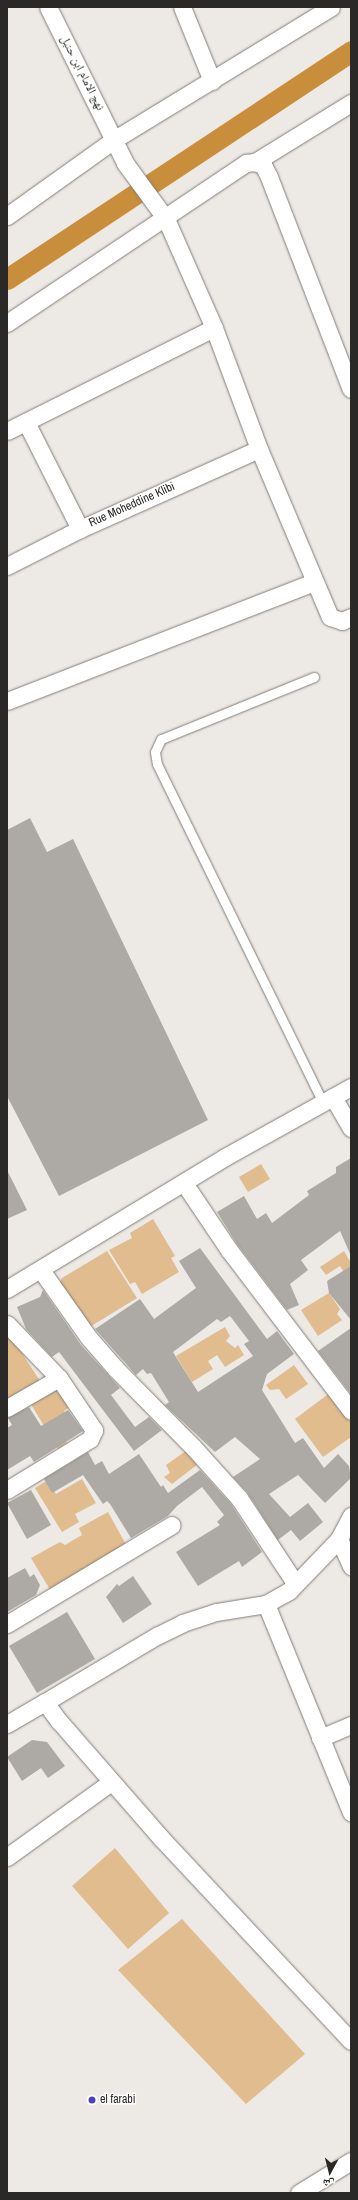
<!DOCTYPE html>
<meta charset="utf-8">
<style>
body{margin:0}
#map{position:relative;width:358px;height:2200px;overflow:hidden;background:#ede9e5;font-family:"Archivo Narrow","Noto Naskh Arabic",sans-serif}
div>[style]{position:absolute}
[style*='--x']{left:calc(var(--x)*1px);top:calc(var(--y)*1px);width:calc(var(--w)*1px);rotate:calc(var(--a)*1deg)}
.green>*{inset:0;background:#e0bc8e}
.canal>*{height:21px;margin:-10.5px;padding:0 10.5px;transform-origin:10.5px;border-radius:10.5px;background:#c88e3b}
.building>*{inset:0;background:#adaaa6}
.roads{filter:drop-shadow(0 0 1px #807d79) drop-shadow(0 0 1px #807d79)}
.service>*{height:9px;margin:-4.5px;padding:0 4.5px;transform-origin:4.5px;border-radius:4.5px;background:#fff}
.minor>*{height:17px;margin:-8.5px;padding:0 8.5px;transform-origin:8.5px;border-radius:8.5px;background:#fff}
.dots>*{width:11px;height:11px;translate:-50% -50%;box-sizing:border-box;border:2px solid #fff;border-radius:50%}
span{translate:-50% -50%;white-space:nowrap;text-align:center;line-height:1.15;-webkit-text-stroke:3px #fff;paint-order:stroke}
.street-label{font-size:12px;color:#2a2927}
.poi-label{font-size:12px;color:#2a2927}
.left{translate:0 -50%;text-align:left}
.frame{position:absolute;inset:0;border:8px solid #2a2927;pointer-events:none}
.north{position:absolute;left:310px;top:2152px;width:40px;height:40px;-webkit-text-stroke:3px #fff;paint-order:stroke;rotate:187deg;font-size:11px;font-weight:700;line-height:16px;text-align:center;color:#2a2927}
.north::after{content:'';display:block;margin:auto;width:14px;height:18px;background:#2a2927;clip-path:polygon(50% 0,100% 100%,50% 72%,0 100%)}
</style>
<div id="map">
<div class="green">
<i style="clip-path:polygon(261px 1164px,270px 1179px,248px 1192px,239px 1177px)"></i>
<i style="clip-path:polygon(153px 1219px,175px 1256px,171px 1258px,179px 1272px,142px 1294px,135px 1282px,130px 1284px,109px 1250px,132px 1238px,130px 1233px)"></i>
<i style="clip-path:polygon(107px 1251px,137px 1298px,88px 1328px,60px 1282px,62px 1278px)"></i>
<i style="clip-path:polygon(344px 1251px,351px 1263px,351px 1284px,340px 1266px,326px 1275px,320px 1267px)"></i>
<i style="clip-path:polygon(329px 1293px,340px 1309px,337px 1314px,342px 1320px,318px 1336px,301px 1310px)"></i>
<i style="clip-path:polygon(225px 1327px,230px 1336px,226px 1341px,235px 1348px,238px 1345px,244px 1355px,225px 1367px,217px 1355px,208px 1361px,213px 1369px,192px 1382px,176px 1356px)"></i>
<i style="clip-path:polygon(7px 1330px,40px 1381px,7px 1401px)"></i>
<i style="clip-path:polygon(294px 1365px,308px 1384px,286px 1399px,279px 1389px,270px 1390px,266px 1385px)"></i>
<i style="clip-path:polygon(60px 1383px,73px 1405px,64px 1411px,71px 1422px,58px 1428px,67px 1443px,58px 1449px,29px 1401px)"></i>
<i style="clip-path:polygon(331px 1392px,351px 1418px,351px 1437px,323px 1457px,295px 1419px)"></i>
<i style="clip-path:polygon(190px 1448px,202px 1461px,172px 1484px,164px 1477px,170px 1473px,166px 1465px)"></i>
<i style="clip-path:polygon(82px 1479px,96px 1503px,75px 1514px,79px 1522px,62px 1532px,35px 1488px,48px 1480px,56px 1494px)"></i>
<i style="clip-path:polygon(108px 1512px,129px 1550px,52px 1593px,31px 1558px,60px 1542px,65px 1545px,82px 1535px,79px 1528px)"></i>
<i style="clip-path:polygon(115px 1848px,169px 1913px,128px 1949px,72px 1886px)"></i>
<i style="clip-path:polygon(182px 1919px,305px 2054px,246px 2104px,118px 1970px)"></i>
</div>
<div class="canal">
<i style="--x:7;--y:279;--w:413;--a:-33.5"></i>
</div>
<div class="building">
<i style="clip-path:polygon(30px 818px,47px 852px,73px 839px,208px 1120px,59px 1196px,7px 1096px,7px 830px)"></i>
<i style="clip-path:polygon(351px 1158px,351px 1256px,340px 1231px,301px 1260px,308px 1270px,290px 1284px,299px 1305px,287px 1310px,237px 1244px,217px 1212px,244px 1196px,257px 1219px,266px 1213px,272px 1223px,309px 1195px,307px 1191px,336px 1173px,336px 1167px)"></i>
<i style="clip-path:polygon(7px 1170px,27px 1210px,7px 1219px)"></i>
<i style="clip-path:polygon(evenodd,200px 1248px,267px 1339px,277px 1331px,294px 1354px,267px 1374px,262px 1390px,295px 1443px,303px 1438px,324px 1468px,338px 1454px,349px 1466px,351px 1478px,325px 1503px,298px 1475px,269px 1494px,290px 1517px,308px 1503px,323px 1522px,300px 1541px,291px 1530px,278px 1540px,247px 1492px,233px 1477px,260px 1459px,235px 1437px,215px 1452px,165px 1405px,169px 1402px,151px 1373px,147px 1374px,143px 1369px,136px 1375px,95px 1329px,140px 1299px,154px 1319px,196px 1288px,179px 1261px,200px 1248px,230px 1316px,249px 1341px,244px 1344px,253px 1356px,198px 1392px,173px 1352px,217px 1319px,221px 1322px,230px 1316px)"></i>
<i style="clip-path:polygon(351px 1266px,351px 1320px,329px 1293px,327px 1281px)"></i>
<i style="clip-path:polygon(43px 1290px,81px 1345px,120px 1388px,111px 1395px,135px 1427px,149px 1417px,162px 1430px,134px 1451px,59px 1352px,52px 1357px,26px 1329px,17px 1307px,40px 1297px)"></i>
<i style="clip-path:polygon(351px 1328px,351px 1394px,318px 1351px)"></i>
<i style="clip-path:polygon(29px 1407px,41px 1426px,68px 1410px,83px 1431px,34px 1462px,30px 1456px,7px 1470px,7px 1428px,12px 1425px,8px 1418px)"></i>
<i style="clip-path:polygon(88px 1452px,95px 1465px,102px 1461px,109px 1474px,139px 1454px,161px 1487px,163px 1485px,168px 1493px,200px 1470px,231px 1504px,262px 1552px,242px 1567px,239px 1561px,198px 1586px,176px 1552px,220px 1525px,217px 1522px,224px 1515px,202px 1487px,177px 1506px,168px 1516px,131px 1538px,110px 1504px,107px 1501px,103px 1504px,83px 1475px,52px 1493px,44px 1479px)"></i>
<i style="clip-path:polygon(31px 1490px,51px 1525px,27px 1539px,7px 1503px)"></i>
<i style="clip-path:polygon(25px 1568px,30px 1577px,34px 1574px,40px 1585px,36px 1595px,7px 1612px,7px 1578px)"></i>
<i style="clip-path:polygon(133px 1576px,152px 1604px,123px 1623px,106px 1597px,117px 1584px,119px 1586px)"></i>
<i style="clip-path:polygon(67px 1612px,95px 1659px,37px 1693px,9px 1646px)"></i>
<i style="clip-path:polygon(32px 1740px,47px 1742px,65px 1766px,48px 1778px,41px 1768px,22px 1781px,7px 1757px)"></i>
</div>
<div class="roads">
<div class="service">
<i style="--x:314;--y:677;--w:165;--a:157.9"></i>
<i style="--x:161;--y:739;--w:14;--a:115"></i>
<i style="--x:155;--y:752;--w:12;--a:81"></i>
<i style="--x:157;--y:764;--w:377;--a:63.9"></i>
</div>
<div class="minor">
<i style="--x:48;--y:7;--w:174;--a:63.7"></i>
<i style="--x:125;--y:163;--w:69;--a:53.8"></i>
<i style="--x:166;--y:219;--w:119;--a:66.2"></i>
<i style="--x:214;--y:328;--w:129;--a:69.6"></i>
<i style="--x:259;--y:449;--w:182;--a:67.1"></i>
<i style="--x:330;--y:617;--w:13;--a:18"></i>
<i style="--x:342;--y:621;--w:10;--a:-24"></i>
<i style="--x:182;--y:7;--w:80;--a:67.9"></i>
<i style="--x:255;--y:162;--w:113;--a:-31.6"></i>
<i style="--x:7;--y:216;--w:133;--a:-35.5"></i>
<i style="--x:115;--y:139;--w:253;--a:-31.4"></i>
<i style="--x:7;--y:323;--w:288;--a:-33.8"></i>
<i style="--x:246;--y:163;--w:9;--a:-6"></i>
<i style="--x:255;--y:162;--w:9;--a:21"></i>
<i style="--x:263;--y:165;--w:13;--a:63"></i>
<i style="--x:269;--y:177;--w:227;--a:68.9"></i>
<i style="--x:26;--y:422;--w:120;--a:63.2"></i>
<i style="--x:7;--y:431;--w:231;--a:-26.5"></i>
<i style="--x:7;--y:566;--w:82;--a:-26.9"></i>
<i style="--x:80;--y:529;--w:196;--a:-24.1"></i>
<i style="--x:7;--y:701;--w:329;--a:-21.2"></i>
<i style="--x:333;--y:1097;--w:36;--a:60"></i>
<i style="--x:184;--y:1183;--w:81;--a:56.1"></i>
<i style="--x:229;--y:1250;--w:202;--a:52.8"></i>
<i style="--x:41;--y:1270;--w:83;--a:54.8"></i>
<i style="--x:89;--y:1338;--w:40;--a:49"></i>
<i style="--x:115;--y:1368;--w:111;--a:45.4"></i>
<i style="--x:193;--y:1447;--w:69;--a:48"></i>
<i style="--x:239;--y:1498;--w:102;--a:56.6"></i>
<i style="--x:7;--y:1289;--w:255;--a:-31.2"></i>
<i style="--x:225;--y:1157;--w:144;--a:-29.1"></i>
<i style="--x:7;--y:1324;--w:75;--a:46.1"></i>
<i style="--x:59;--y:1378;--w:63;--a:56.1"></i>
<i style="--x:94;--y:1430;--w:10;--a:114"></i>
<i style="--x:90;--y:1439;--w:97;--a:148.4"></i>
<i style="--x:7;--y:1408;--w:60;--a:-30"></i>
<i style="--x:351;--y:1516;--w:26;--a:118"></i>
<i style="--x:339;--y:1539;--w:72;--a:133.9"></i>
<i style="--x:289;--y:1591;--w:26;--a:151"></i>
<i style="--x:266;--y:1604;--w:225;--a:67.8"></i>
<i style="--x:339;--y:1539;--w:30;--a:66"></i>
<i style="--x:266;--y:1604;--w:51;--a:170.9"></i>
<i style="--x:216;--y:1612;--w:35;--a:162"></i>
<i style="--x:183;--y:1623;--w:28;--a:154"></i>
<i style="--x:158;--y:1635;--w:131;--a:149.3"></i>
<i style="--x:45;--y:1702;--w:24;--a:54"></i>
<i style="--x:59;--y:1721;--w:155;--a:48.9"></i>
<i style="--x:161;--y:1838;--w:278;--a:46.9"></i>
<i style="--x:7;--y:1624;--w:192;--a:-31"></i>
<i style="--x:7;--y:1724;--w:44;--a:-30.1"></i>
<i style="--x:320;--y:1738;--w:34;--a:-23"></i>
<i style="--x:7;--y:1857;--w:128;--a:-35.8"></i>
<i style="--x:299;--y:2193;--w:61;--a:-31.6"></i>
</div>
</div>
<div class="dots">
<i style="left:92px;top:2100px;background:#503fb6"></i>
</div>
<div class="street-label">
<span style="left:82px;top:73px;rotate:63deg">نهج الامام ابن حنبل</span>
<span style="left:132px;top:505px;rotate:-24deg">Rue Moheddine Klibi</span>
</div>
<div class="poi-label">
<span class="left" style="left:100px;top:2100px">el farabi</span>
</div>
<div class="frame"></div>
<div class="north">ش</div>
</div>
